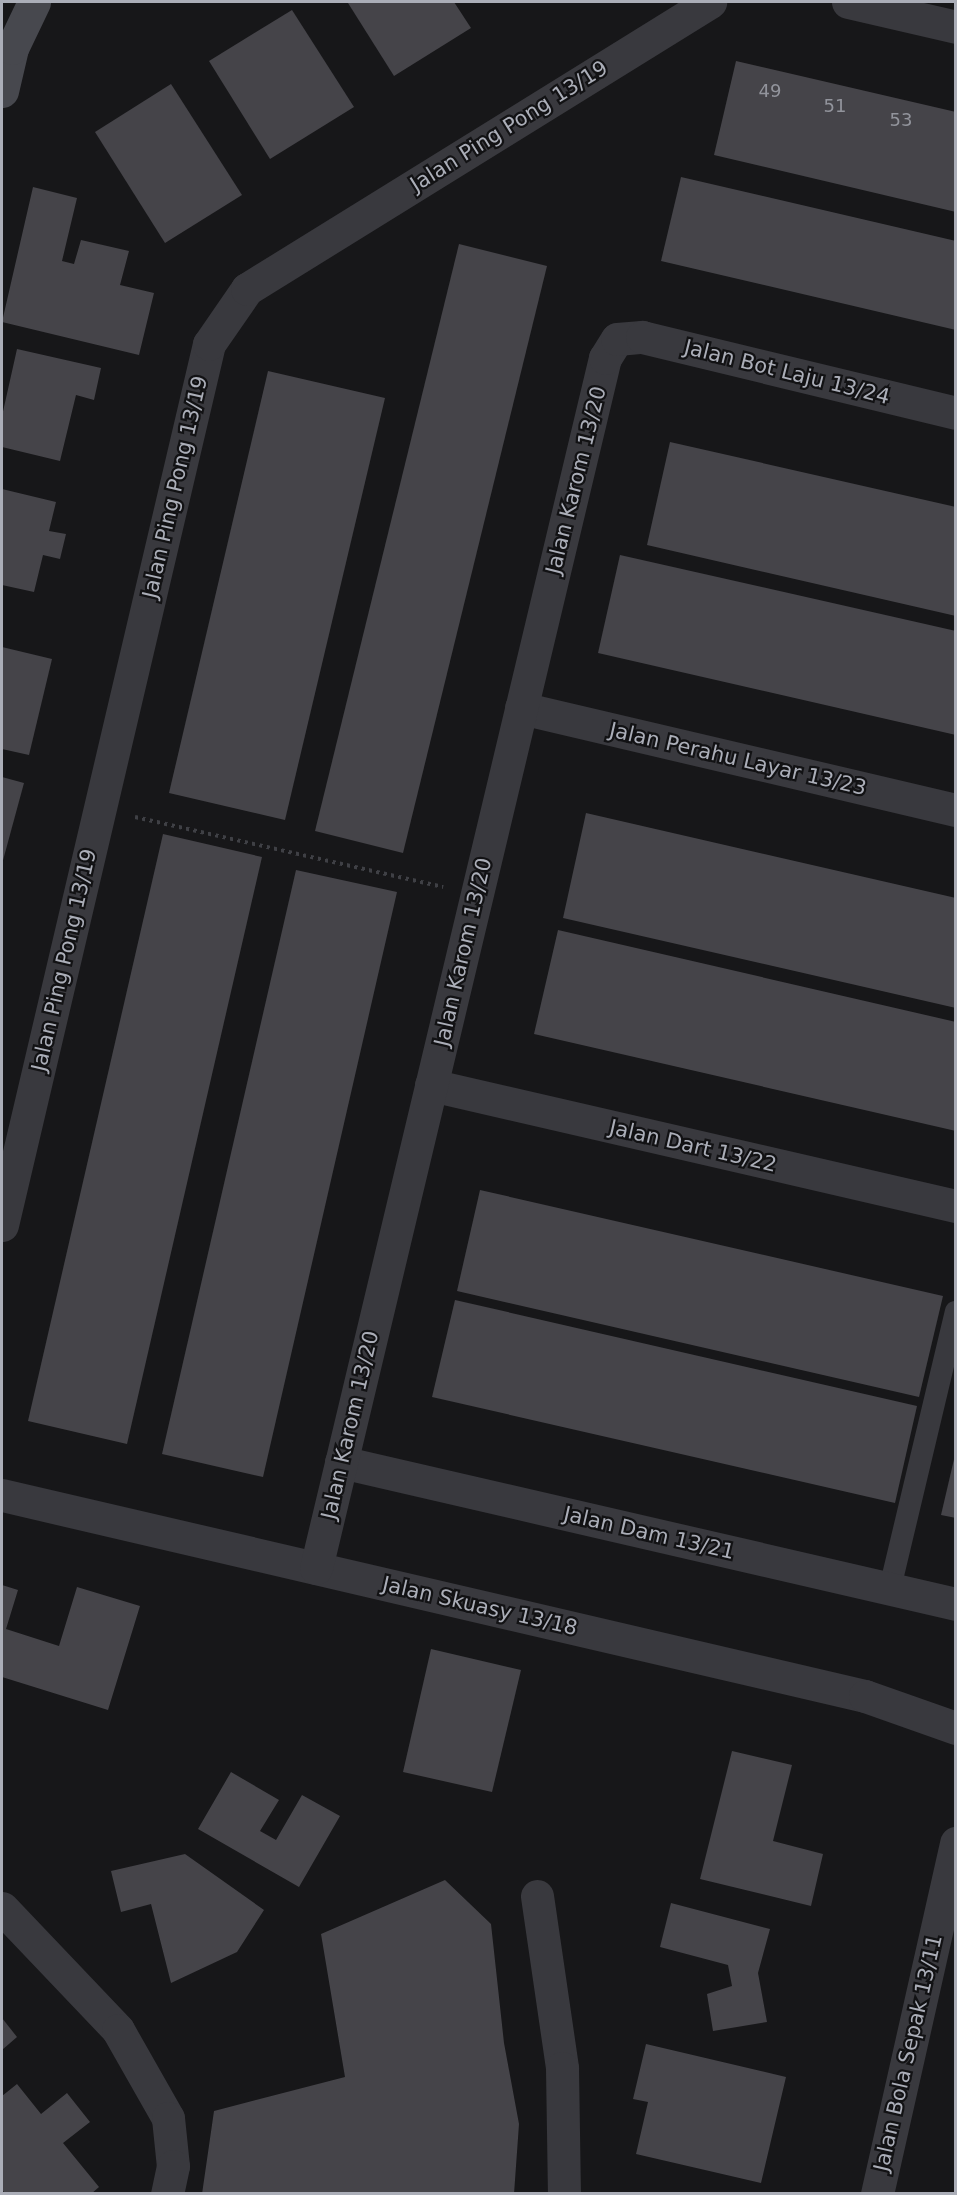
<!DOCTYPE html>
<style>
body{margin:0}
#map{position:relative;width:957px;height:2195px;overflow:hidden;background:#171719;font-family:"DejaVu Sans",sans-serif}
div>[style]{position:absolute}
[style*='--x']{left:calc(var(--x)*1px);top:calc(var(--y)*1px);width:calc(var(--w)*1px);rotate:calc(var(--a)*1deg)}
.building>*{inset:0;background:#454449}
.path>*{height:4px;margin-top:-2px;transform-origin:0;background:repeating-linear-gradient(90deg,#3f4045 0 3px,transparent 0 7.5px)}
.lane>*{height:22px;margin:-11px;padding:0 11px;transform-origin:11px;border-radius:11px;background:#39393e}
.street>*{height:33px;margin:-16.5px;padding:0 16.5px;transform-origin:16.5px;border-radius:16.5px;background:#39393e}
.secondary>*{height:33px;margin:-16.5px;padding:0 16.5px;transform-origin:16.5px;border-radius:16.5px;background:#47484e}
span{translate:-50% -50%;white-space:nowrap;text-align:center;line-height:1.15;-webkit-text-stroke:4.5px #121214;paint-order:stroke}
.number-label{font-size:18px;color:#92949c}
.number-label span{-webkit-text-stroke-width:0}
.street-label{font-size:21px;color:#abaeb8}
.frame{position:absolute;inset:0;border:3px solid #abaeb8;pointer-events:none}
</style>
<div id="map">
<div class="building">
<i style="clip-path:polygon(454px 2px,471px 28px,394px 76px,348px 3px)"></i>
<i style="clip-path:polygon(292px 10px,354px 107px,270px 159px,209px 61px)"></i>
<i style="clip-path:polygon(736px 61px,956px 112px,956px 212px,714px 155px)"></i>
<i style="clip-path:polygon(171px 84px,242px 195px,165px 243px,95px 132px)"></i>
<i style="clip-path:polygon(681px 177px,956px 241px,956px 330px,661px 261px)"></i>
<i style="clip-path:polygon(33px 187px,77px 198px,62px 261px,74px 264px,81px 240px,129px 251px,120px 285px,154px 293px,139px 355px,2px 322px)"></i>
<i style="clip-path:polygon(459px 244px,547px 266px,403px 853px,315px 831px)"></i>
<i style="clip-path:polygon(17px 349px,101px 368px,94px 400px,76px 395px,60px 461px,2px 447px,2px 416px)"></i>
<i style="clip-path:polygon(268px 371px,385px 398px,285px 820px,169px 793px)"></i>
<i style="clip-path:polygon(670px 442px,956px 507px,956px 616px,647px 545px)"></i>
<i style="clip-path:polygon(2px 489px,56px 502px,49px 531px,66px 534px,60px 559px,43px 555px,34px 592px,2px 585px)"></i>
<i style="clip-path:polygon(620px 555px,956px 631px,956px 735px,598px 653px)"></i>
<i style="clip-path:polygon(2px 647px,52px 659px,29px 755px,2px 749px)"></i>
<i style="clip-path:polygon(2px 777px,24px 783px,2px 864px)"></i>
<i style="clip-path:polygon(586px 813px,956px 898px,956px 1008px,563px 918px)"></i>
<i style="clip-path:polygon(163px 834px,262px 857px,127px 1444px,28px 1421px)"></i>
<i style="clip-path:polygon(296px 870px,397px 892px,263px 1477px,162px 1454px)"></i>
<i style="clip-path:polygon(558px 930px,956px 1022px,956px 1131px,534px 1034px)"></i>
<i style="clip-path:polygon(480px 1190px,943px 1296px,919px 1397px,457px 1291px)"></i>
<i style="clip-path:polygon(455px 1300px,917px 1406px,895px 1503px,432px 1397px)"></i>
<i style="clip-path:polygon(955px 1455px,956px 1455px,956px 1518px,941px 1515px)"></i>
<i style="clip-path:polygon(2px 1585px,18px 1590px,6px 1629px,59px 1646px,77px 1587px,140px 1606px,108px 1710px,2px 1677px)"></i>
<i style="clip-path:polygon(431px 1649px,521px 1670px,492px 1792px,403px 1772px)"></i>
<i style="clip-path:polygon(732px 1751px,792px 1765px,773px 1841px,823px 1854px,811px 1906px,700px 1879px)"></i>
<i style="clip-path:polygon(231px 1772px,279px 1800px,260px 1831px,276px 1840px,302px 1795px,340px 1816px,299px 1887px,198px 1829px)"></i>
<i style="clip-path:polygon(185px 1854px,264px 1910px,237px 1952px,171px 1983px,151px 1904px,121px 1912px,111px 1871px)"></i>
<i style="clip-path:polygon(445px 1880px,491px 1924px,504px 2043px,519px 2124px,514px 2194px,202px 2194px,214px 2111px,345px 2077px,321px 1934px)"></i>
<i style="clip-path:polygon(671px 1903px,770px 1929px,758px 1973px,767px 2022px,713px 2031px,707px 1994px,732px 1986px,728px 1965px,660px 1947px)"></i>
<i style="clip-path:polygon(2px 2018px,17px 2037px,2px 2050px)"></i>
<i style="clip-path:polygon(646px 2044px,786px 2077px,761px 2183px,636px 2154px,648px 2102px,633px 2099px)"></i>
<i style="clip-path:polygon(17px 2084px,41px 2114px,67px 2093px,90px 2122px,63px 2143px,99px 2187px,91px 2194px,5px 2194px,2px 2189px,2px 2096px)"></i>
</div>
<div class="path">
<i style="--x:135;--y:817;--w:316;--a:12.8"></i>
</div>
<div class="lane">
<i style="--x:890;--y:1588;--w:284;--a:-76.6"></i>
</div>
<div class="street">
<i style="--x:848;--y:2;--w:111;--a:13"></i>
<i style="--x:521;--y:708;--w:447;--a:13.2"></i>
<i style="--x:431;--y:1085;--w:539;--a:12.98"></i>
<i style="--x:2;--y:1225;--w:905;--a:-76.78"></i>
<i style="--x:209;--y:344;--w:67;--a:-55.4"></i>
<i style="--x:247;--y:289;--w:545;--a:-31.79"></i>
<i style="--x:341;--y:1462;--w:631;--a:13"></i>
<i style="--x:2;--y:1495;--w:886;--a:13.11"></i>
<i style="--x:865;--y:1696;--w:96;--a:19.4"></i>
<i style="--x:316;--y:1568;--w:1244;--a:-76.57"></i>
<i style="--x:605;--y:358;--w:22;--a:-58"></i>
<i style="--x:617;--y:339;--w:25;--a:-5"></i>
<i style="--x:642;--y:337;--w:323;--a:13.6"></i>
<i style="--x:537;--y:1896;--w:174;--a:81.7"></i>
<i style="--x:562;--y:2068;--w:126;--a:89.1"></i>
<i style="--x:2;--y:1908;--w:168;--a:46.4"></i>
<i style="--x:118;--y:2030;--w:101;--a:60.4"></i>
<i style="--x:168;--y:2118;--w:48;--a:84.1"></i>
<i style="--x:173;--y:2166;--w:29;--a:102"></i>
<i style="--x:877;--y:2194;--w:360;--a:-77.3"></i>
</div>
<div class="secondary">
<i style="--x:2;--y:91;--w:44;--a:-76.9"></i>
<i style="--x:12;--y:48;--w:51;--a:-64.4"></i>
</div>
<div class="number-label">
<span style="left:770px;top:91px">49</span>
<span style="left:835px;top:106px">51</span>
<span style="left:901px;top:120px">53</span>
</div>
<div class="street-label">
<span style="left:509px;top:126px;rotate:-32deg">Jalan Ping Pong 13/19</span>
<span style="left:787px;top:372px;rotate:14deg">Jalan Bot Laju 13/24</span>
<span style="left:576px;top:480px;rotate:-76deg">Jalan Karom 13/20</span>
<span style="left:175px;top:487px;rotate:-77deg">Jalan Ping Pong 13/19</span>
<span style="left:738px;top:759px;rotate:13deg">Jalan Perahu Layar 13/23</span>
<span style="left:463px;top:952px;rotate:-77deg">Jalan Karom 13/20</span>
<span style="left:64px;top:960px;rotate:-77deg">Jalan Ping Pong 13/19</span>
<span style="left:693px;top:1146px;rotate:13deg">Jalan Dart 13/22</span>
<span style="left:350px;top:1425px;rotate:-77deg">Jalan Karom 13/20</span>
<span style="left:649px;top:1533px;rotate:13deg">Jalan Dam 13/21</span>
<span style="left:480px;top:1606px;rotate:13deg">Jalan Skuasy 13/18</span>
<span style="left:908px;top:2053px;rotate:-77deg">Jalan Bola Sepak 13/11</span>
</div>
<div class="frame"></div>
</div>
